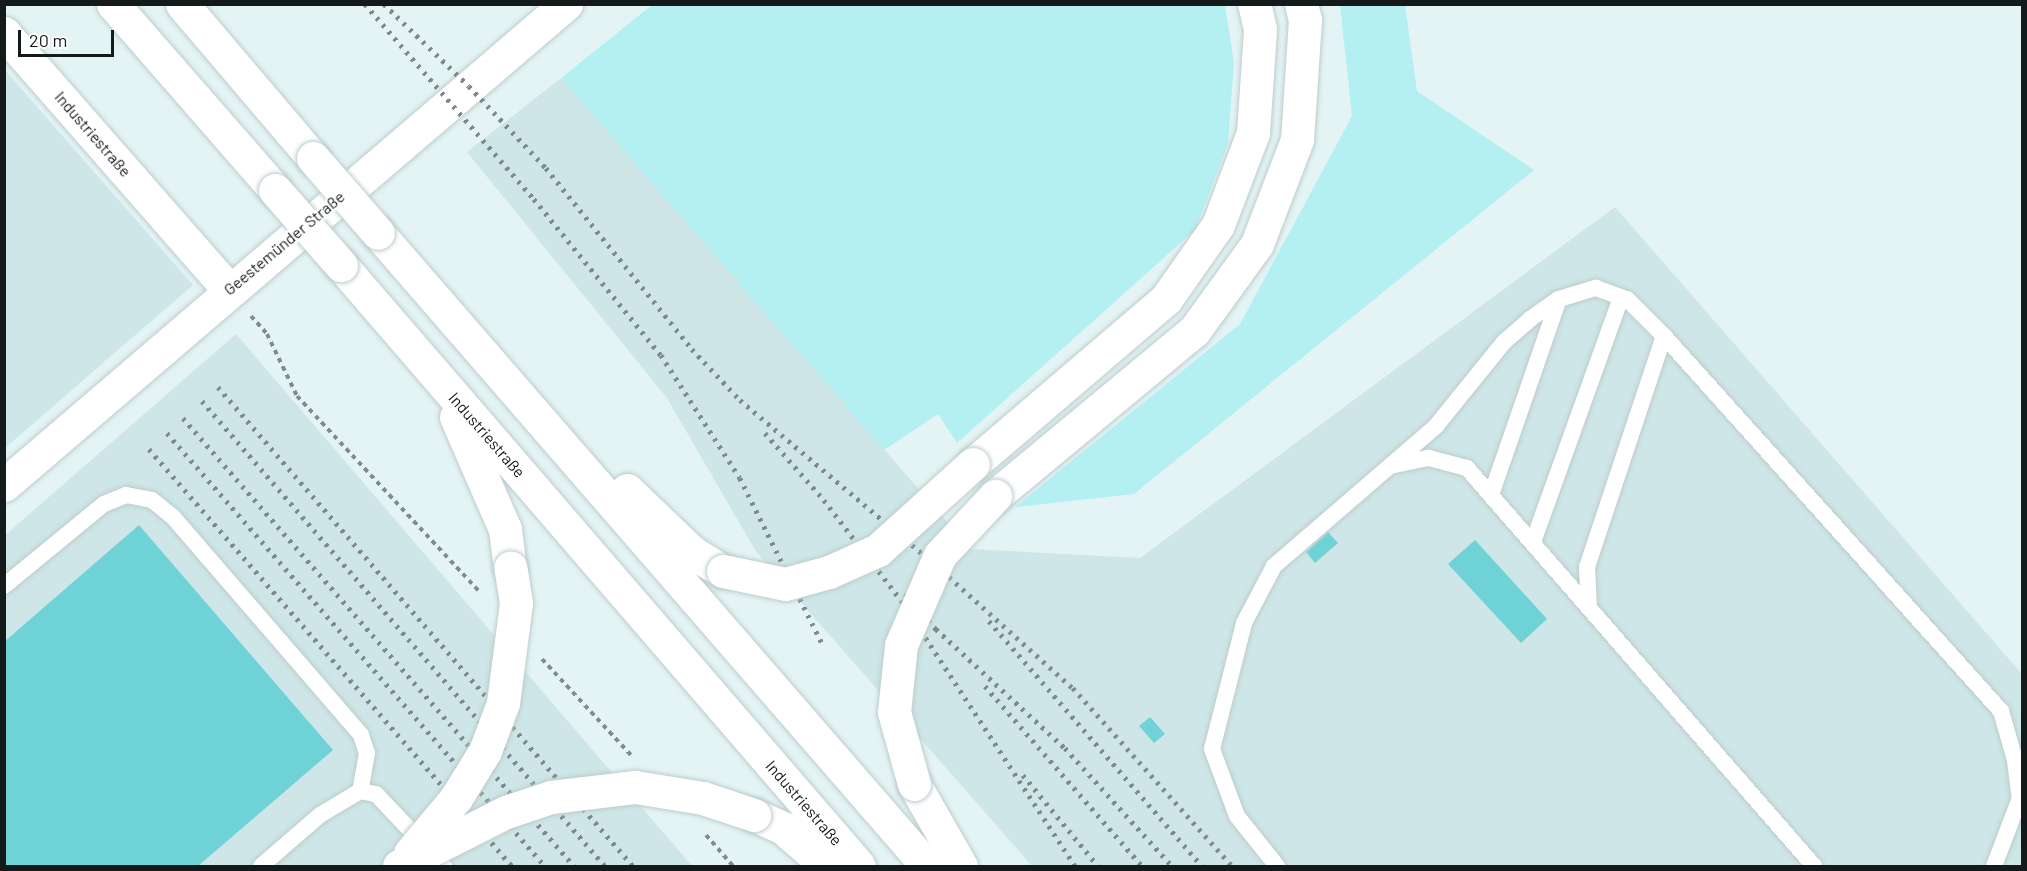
<!DOCTYPE html>
<meta charset="utf-8">
<style>
body{margin:0}
#map{position:relative;width:2027px;height:871px;overflow:hidden;background:#e4f4f5;font-family:Barlow,sans-serif}
div>[style]{position:absolute}
[style*='--x']{left:calc(var(--x)*1px);top:calc(var(--y)*1px);width:calc(var(--w)*1px);rotate:calc(var(--a)*1deg)}
.built>*{inset:0;background:#cee6e7}
.green>*{inset:0;background:#b4f0f2}
.building>*{inset:0;background:#6fd2d6}
.path>*{height:4px;margin-top:-2px;transform-origin:0;background:repeating-linear-gradient(90deg,#808b8c 0 4.5px,transparent 0 9px)}
.roads{filter:drop-shadow(0 0 2px #bdcccd) drop-shadow(0 0 2px #bdcccd)}
.service>*{height:16px;margin:-8px;padding:0 8px;transform-origin:8px;border-radius:8px;background:#fff}
.tertiary>*{height:33px;margin:-16.5px;padding:0 16.5px;transform-origin:16.5px;border-radius:16.5px;background:#fff}
.trunk>*{height:33px;margin:-16.5px;padding:0 16.5px;transform-origin:16.5px;border-radius:16.5px;background:#fff}
.rail>*{height:4.5px;margin-top:-2.25px;transform-origin:0;background:repeating-linear-gradient(90deg,#808a8b 0 3px,transparent 0 9px)}
.bridges{filter:drop-shadow(0 0 2px #bdcccd) drop-shadow(0 0 2px #bdcccd)}
.trunk-bridge>*{height:33px;margin:-16.5px;padding:0 16.5px;transform-origin:16.5px;border-radius:16.5px;background:#fff}
span{translate:-50% -50%;white-space:nowrap;text-align:center;line-height:1.15;-webkit-text-stroke:5px #fff;paint-order:stroke}
.street-label{font-size:16px;color:#14191a}
.frame{position:absolute;inset:0;border:6px solid #14191a;pointer-events:none}
.scale{position:absolute;left:18px;top:30px;width:96px;height:27px;box-sizing:border-box;border:3px solid #14191a;border-top:0;padding-left:8px;font-size:18px;line-height:21px;white-space:nowrap;color:#14191a;-webkit-text-stroke:4px #fff;paint-order:stroke}
</style>
<div id="map">
<div class="built">
<i style="clip-path:polygon(4px 69px,193px 285px,5px 448px,4px 448px)"></i>
<i style="clip-path:polygon(561px 78px,971px 549px,1140px 558px,1615px 207px,2022px 674px,2022px 866px,1032px 866px,755px 550px,667px 398px,467px 152px)"></i>
<i style="clip-path:polygon(236px 334px,692px 866px,5px 866px,4px 536px)"></i>
</div>
<div class="green">
<i style="clip-path:polygon(652px 5px,1225px 5px,1234px 63px,1228px 144px,1195px 230px,957px 443px,938px 414px,884px 450px,561px 78px)"></i>
<i style="clip-path:polygon(1340px 5px,1405px 5px,1417px 91px,1534px 170px,1134px 494px,1015px 507px,1240px 324px,1352px 116px)"></i>
</div>
<div class="building">
<i style="clip-path:polygon(139px 525px,333px 750px,198px 866px,4px 866px,4px 642px)"></i>
<i style="clip-path:polygon(1328px 532px,1338px 543px,1315px 563px,1306px 552px)"></i>
<i style="clip-path:polygon(1475px 540px,1547px 619px,1521px 643px,1448px 564px)"></i>
<i style="clip-path:polygon(1150px 717px,1165px 734px,1154px 743px,1139px 726px)"></i>
</div>
<div class="path">
<i style="--x:251;--y:316;--w:24;--a:48"></i>
<i style="--x:267;--y:334;--w:69;--a:64.2"></i>
<i style="--x:297;--y:396;--w:268;--a:47"></i>
<i style="--x:542;--y:659;--w:131;--a:47.2"></i>
<i style="--x:706;--y:835;--w:41;--a:48.9"></i>
</div>
<div class="roads">
<div class="service">
<i style="--x:1390;--y:466;--w:40;--a:-12"></i>
<i style="--x:1429;--y:458;--w:39;--a:15"></i>
<i style="--x:1467;--y:468;--w:528;--a:48.92"></i>
<i style="--x:1491;--y:495;--w:207;--a:-70.9"></i>
<i style="--x:1533;--y:542;--w:260;--a:-70.2"></i>
<i style="--x:4;--y:586;--w:129;--a:-39.4"></i>
<i style="--x:104;--y:504;--w:24;--a:-22"></i>
<i style="--x:126;--y:495;--w:26;--a:11"></i>
<i style="--x:152;--y:500;--w:27;--a:39"></i>
<i style="--x:173;--y:517;--w:288;--a:49.2"></i>
<i style="--x:361;--y:735;--w:19;--a:72"></i>
<i style="--x:367;--y:753;--w:39;--a:100"></i>
<i style="--x:1589;--y:607;--w:40;--a:-92.9"></i>
<i style="--x:1587;--y:567;--w:243;--a:-71.6"></i>
<i style="--x:261;--y:866;--w:78;--a:-40.8"></i>
<i style="--x:320;--y:815;--w:47;--a:-31"></i>
<i style="--x:360;--y:791;--w:16;--a:11"></i>
<i style="--x:376;--y:794;--w:99;--a:46.6"></i>
<i style="--x:1277;--y:866;--w:64;--a:-128.7"></i>
<i style="--x:1237;--y:816;--w:72;--a:-110.5"></i>
<i style="--x:1212;--y:749;--w:130;--a:-75.7"></i>
<i style="--x:1244;--y:623;--w:64;--a:-62.2"></i>
<i style="--x:1274;--y:566;--w:214;--a:-40.8"></i>
<i style="--x:1436;--y:426;--w:108;--a:-51"></i>
<i style="--x:1504;--y:342;--w:35;--a:-41"></i>
<i style="--x:1530;--y:319;--w:35;--a:-35"></i>
<i style="--x:1559;--y:299;--w:39;--a:-17"></i>
<i style="--x:1596;--y:288;--w:33;--a:20"></i>
<i style="--x:1627;--y:299;--w:52;--a:45"></i>
<i style="--x:1664;--y:336;--w:504;--a:48.06"></i>
<i style="--x:2001;--y:711;--w:51;--a:74.1"></i>
<i style="--x:2015;--y:760;--w:38;--a:83"></i>
<i style="--x:2020;--y:798;--w:73;--a:110.9"></i>
</div>
<div class="tertiary">
<i style="--x:4;--y:33;--w:342;--a:48.8"></i>
<i style="--x:4;--y:485;--w:740;--a:-40.56"></i>
</div>
<div class="trunk">
<i style="--x:113;--y:4;--w:247;--a:48.9"></i>
<i style="--x:182;--y:4;--w:202;--a:49.6"></i>
<i style="--x:378;--y:233;--w:838;--a:49.06"></i>
<i style="--x:341;--y:265;--w:793;--a:49.24"></i>
<i style="--x:456;--y:417;--w:122;--a:66.4"></i>
<i style="--x:505;--y:529;--w:38;--a:83"></i>
<i style="--x:973;--y:464;--w:254;--a:-40.5"></i>
<i style="--x:1166;--y:299;--w:90;--a:-54.9"></i>
<i style="--x:1218;--y:225;--w:98;--a:-69.2"></i>
<i style="--x:1253;--y:133;--w:104;--a:-86.1"></i>
<i style="--x:1260;--y:29;--w:26;--a:-103"></i>
<i style="--x:627;--y:490;--w:91;--a:43.7"></i>
<i style="--x:693;--y:553;--w:35;--a:31"></i>
<i style="--x:995;--y:496;--w:259;--a:-39.7"></i>
<i style="--x:1194;--y:331;--w:107;--a:-54.1"></i>
<i style="--x:1257;--y:244;--w:111;--a:-69"></i>
<i style="--x:1297;--y:140;--w:120;--a:-86.2"></i>
<i style="--x:1305;--y:20;--w:16;--a:-104"></i>
<i style="--x:914;--y:784;--w:95;--a:60.2"></i>
<i style="--x:754;--y:815;--w:32;--a:24"></i>
<i style="--x:783;--y:828;--w:58;--a:40.8"></i>
</div>
</div>
<div class="rail">
<i style="--x:365;--y:4;--w:258;--a:49.1"></i>
<i style="--x:534;--y:199;--w:201;--a:50.9"></i>
<i style="--x:661;--y:355;--w:146;--a:57.3"></i>
<i style="--x:740;--y:478;--w:184;--a:63.6"></i>
<i style="--x:384;--y:4;--w:118;--a:44"></i>
<i style="--x:469;--y:86;--w:112;--a:46.8"></i>
<i style="--x:546;--y:168;--w:233;--a:51.1"></i>
<i style="--x:692;--y:349;--w:70;--a:46.7"></i>
<i style="--x:740;--y:400;--w:247;--a:40.1"></i>
<i style="--x:929;--y:559;--w:193;--a:41.9"></i>
<i style="--x:1073;--y:688;--w:239;--a:48.2"></i>
<i style="--x:218;--y:387;--w:634;--a:49.09"></i>
<i style="--x:202;--y:401;--w:615;--a:49.09"></i>
<i style="--x:183;--y:418;--w:595;--a:48.89"></i>
<i style="--x:167;--y:433;--w:575;--a:48.88"></i>
<i style="--x:765;--y:433;--w:89;--a:48.6"></i>
<i style="--x:824;--y:500;--w:126;--a:52.4"></i>
<i style="--x:901;--y:600;--w:318;--a:56.8"></i>
<i style="--x:149;--y:449;--w:553;--a:48.96"></i>
<i style="--x:905;--y:593;--w:48;--a:49.3"></i>
<i style="--x:936;--y:629;--w:176;--a:42.7"></i>
<i style="--x:1065;--y:748;--w:159;--a:47.8"></i>
<i style="--x:989;--y:621;--w:325;--a:49"></i>
<i style="--x:985;--y:686;--w:239;--a:48.9"></i>
<i style="--x:1023;--y:775;--w:118;--a:50.5"></i>
</div>
<div class="bridges">
<div class="trunk-bridge">
<i style="--x:313;--y:158;--w:99;--a:49.1"></i>
<i style="--x:275;--y:190;--w:100;--a:48.7"></i>
<i style="--x:723;--y:571;--w:63;--a:11.8"></i>
<i style="--x:785;--y:584;--w:46;--a:-15.3"></i>
<i style="--x:829;--y:572;--w:54;--a:-24.2"></i>
<i style="--x:878;--y:550;--w:128;--a:-42.2"></i>
<i style="--x:914;--y:784;--w:75;--a:-105.5"></i>
<i style="--x:894;--y:712;--w:67;--a:-84"></i>
<i style="--x:901;--y:645;--w:98;--a:-66.6"></i>
<i style="--x:940;--y:555;--w:81;--a:-47"></i>
<i style="--x:410;--y:853;--w:72;--a:-50.1"></i>
<i style="--x:456;--y:798;--w:55;--a:-58.3"></i>
<i style="--x:485;--y:751;--w:51;--a:-69.4"></i>
<i style="--x:503;--y:703;--w:101;--a:-82.6"></i>
<i style="--x:516;--y:603;--w:36;--a:-99"></i>
<i style="--x:399;--y:866;--w:120;--a:-26.8"></i>
<i style="--x:506;--y:812;--w:47;--a:-18.4"></i>
<i style="--x:551;--y:797;--w:85;--a:-6.8"></i>
<i style="--x:635;--y:787;--w:69;--a:9.2"></i>
<i style="--x:703;--y:798;--w:54;--a:18.4"></i>
</div>
</div>
<div class="street-label">
<span style="left:93px;top:134px;rotate:49deg">Industriestraße</span>
<span style="left:284px;top:243px;rotate:-40deg">Geestemünder Straße</span>
<span style="left:487px;top:435px;rotate:49deg">Industriestraße</span>
<span style="left:804px;top:803px;rotate:49deg">Industriestraße</span>
</div>
<div class="frame"></div>
<div class="scale">20 m</div>
</div>
